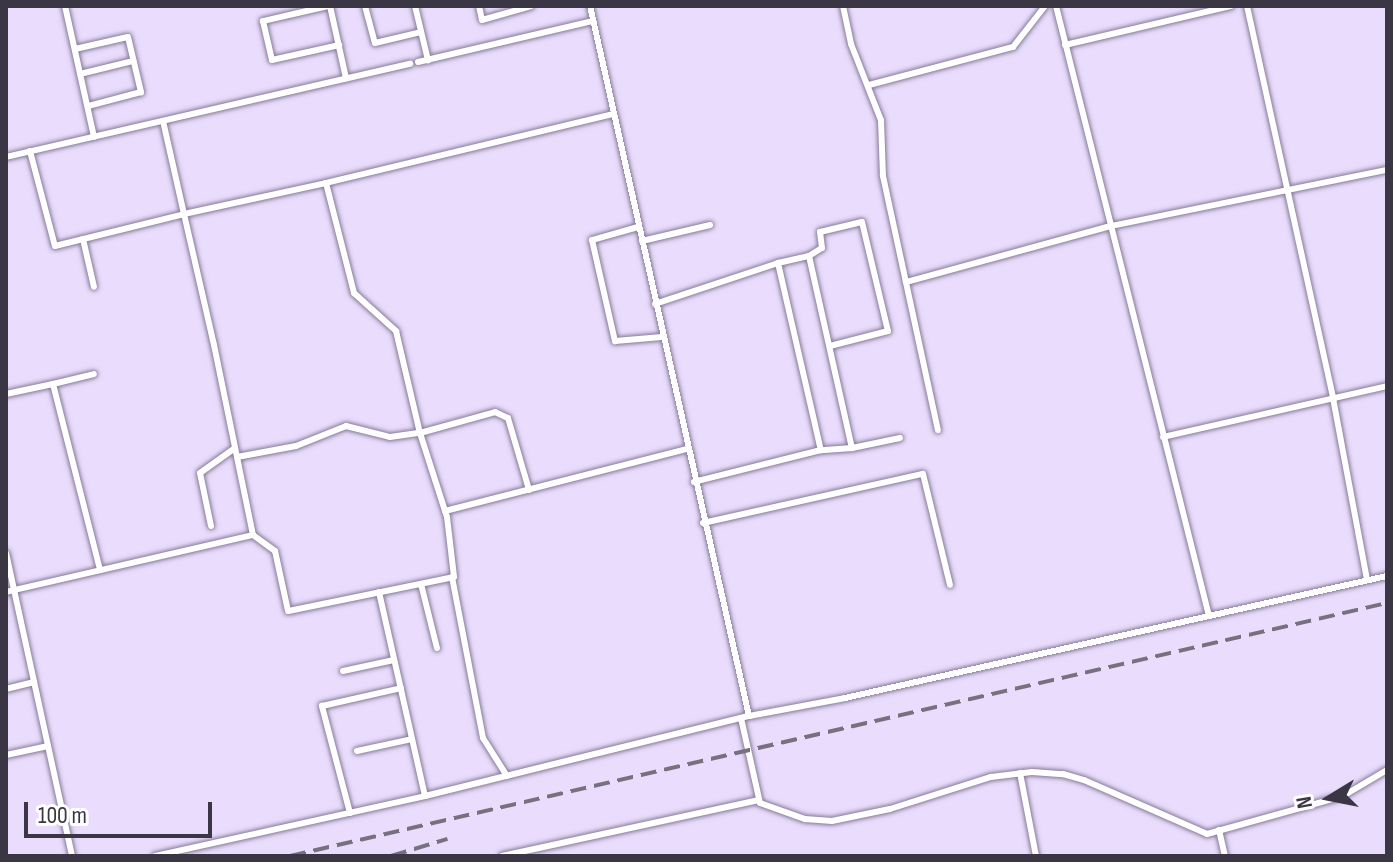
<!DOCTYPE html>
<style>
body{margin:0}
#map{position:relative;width:1393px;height:862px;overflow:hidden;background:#efe7fb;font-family:"Sofia Sans Condensed",sans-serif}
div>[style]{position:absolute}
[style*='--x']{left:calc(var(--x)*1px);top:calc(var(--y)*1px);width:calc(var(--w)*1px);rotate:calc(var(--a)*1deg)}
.built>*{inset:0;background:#e9dcfc}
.roads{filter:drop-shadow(0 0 2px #877b99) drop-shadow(0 0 2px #877b99)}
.lane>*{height:6px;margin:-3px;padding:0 3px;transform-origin:3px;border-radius:3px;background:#fff}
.rail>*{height:4px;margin-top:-2px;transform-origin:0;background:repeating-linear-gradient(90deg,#76707f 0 16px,transparent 0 24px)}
span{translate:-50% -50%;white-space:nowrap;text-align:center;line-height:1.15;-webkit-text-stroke:7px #fff;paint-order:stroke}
.frame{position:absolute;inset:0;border:8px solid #3b3643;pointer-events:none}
.north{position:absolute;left:1289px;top:758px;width:80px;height:80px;-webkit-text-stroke:6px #fff;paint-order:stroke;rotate:260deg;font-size:22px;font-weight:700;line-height:32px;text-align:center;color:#3b3643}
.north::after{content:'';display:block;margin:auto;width:28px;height:36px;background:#3b3643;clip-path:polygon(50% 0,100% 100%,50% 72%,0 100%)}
.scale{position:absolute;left:24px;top:802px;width:188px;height:36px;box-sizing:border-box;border:4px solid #3b3643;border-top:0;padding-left:10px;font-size:24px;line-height:28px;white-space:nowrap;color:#3b3643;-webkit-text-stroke:6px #fff;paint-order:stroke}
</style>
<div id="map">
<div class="built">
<i style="clip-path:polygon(6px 6px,1387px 6px,1387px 856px,6px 856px)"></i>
</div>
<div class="roads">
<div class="lane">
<i style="--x:65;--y:6;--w:134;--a:77.5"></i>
<i style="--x:328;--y:6;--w:67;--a:167"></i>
<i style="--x:263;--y:21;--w:40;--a:77"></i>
<i style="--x:272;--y:60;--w:69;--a:-12.6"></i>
<i style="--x:330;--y:6;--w:74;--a:77.5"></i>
<i style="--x:365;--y:6;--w:38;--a:75"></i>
<i style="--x:375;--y:43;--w:47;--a:-13.4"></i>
<i style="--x:415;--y:6;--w:56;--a:76.5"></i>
<i style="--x:479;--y:6;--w:14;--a:78"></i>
<i style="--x:482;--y:20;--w:51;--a:-15.9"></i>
<i style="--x:843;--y:6;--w:39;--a:78"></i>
<i style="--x:851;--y:44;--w:82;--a:68.5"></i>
<i style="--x:881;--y:120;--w:56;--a:88"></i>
<i style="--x:883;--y:176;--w:260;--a:77.8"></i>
<i style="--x:1056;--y:6;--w:629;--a:75.92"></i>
<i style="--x:1247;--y:6;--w:401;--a:77.6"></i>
<i style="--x:1333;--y:398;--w:185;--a:79.4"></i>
<i style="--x:1065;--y:45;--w:171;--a:-13.2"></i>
<i style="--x:75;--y:49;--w:54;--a:-12.8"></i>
<i style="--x:128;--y:37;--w:57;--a:76.7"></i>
<i style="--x:141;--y:92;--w:55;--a:165.2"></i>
<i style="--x:418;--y:62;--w:180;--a:-13.2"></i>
<i style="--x:80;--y:74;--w:55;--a:-13.8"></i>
<i style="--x:869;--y:85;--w:149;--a:-14.8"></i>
<i style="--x:1013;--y:47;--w:52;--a:-52"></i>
<i style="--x:30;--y:151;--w:98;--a:75.3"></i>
<i style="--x:55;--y:246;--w:133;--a:-13.9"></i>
<i style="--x:184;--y:214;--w:145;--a:-12.3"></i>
<i style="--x:326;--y:183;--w:114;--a:75.7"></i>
<i style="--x:354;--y:293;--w:57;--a:42.1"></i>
<i style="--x:396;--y:331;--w:105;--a:76.8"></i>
<i style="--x:420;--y:433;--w:88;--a:72.2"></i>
<i style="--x:447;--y:517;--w:60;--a:83.3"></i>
<i style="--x:454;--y:577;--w:169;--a:168.4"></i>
<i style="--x:288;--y:611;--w:61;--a:-102.2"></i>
<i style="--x:275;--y:551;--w:27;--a:-144"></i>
<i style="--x:253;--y:535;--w:194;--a:-101.6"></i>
<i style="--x:214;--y:345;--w:134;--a:-102.9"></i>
<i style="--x:184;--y:214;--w:95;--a:-102.7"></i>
<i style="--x:6;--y:157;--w:415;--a:-13"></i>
<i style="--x:326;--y:183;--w:295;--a:-13.5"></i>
<i style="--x:638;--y:227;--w:48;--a:164.2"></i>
<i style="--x:592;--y:240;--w:104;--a:77.2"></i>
<i style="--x:615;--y:341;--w:47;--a:-4.9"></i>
<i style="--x:83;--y:239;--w:49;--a:77.1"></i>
<i style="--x:642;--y:241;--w:70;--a:-13.2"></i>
<i style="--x:809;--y:256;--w:15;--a:-32"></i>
<i style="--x:822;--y:248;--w:16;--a:-97"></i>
<i style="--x:820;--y:232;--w:43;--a:-13.4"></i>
<i style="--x:862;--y:222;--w:112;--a:76.6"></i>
<i style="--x:888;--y:331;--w:60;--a:165.5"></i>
<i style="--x:778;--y:263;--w:32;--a:-13"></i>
<i style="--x:809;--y:256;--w:197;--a:77.4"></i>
<i style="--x:852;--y:448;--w:31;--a:176"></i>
<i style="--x:906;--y:282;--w:213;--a:-15.3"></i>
<i style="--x:1111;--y:226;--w:282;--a:-11.5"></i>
<i style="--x:655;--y:304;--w:130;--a:-18.4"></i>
<i style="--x:778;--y:263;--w:192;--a:77.1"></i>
<i style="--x:821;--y:450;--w:131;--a:165.9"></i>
<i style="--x:53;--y:384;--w:42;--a:-13.7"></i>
<i style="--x:6;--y:394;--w:48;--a:-12"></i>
<i style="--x:53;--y:384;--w:192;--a:75.8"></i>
<i style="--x:1163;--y:437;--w:230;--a:-12.8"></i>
<i style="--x:852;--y:448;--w:49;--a:-11.8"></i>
<i style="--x:237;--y:457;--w:60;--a:-10.6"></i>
<i style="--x:296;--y:446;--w:54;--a:-21.8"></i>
<i style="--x:346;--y:426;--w:45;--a:14"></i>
<i style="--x:390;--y:437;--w:30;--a:-8"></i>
<i style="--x:420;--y:433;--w:78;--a:-15.6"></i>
<i style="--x:495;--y:412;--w:14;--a:25"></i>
<i style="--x:508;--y:418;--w:75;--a:73.7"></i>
<i style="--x:445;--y:511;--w:250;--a:-14.4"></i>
<i style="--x:703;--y:523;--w:225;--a:-12.6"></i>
<i style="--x:923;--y:474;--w:114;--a:76.3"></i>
<i style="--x:211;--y:526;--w:54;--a:-101.7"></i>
<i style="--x:200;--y:473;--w:43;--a:-35.5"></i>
<i style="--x:6;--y:553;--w:310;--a:77.7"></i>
<i style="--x:452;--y:577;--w:164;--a:79.1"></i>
<i style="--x:483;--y:738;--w:45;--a:57.7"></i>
<i style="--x:421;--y:584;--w:66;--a:76"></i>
<i style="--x:6;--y:592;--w:253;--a:-13"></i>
<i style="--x:379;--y:592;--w:209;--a:77.3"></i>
<i style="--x:343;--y:671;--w:52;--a:-12.2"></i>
<i style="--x:6;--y:689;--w:29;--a:-14"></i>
<i style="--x:749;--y:716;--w:98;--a:-10.6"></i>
<i style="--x:845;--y:698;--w:556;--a:-12.69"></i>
<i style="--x:741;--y:718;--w:87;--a:77.4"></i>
<i style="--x:760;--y:803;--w:48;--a:19.6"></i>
<i style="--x:805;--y:819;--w:27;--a:4"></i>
<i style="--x:832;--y:821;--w:59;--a:-11.7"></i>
<i style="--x:890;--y:809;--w:106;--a:-17.6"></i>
<i style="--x:991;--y:777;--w:41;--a:-7"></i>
<i style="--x:1032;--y:772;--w:31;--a:4"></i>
<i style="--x:1063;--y:774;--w:22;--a:16"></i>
<i style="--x:1084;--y:780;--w:134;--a:23.7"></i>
<i style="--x:1207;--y:834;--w:141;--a:-15.6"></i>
<i style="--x:1343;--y:796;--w:51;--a:-30.6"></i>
<i style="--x:357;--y:751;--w:56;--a:-12.3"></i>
<i style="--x:6;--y:755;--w:43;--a:-12.1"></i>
<i style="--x:1020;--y:773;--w:85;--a:79.1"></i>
<i style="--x:350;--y:813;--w:111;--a:-104.7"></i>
<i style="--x:322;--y:706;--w:81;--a:-12.8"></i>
<i style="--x:1219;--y:830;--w:27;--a:77"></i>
<i style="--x:155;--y:856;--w:277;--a:-12.5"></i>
<i style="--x:425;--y:796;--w:334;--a:-13.9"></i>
<i style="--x:749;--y:716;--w:728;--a:-102.62"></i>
<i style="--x:502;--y:856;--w:263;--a:-12.3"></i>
</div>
</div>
<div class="rail">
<i style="--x:290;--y:856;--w:1126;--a:-12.99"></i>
<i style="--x:391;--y:856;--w:59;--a:-16.9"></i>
</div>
<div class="frame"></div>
<div class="north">N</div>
<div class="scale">100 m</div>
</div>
